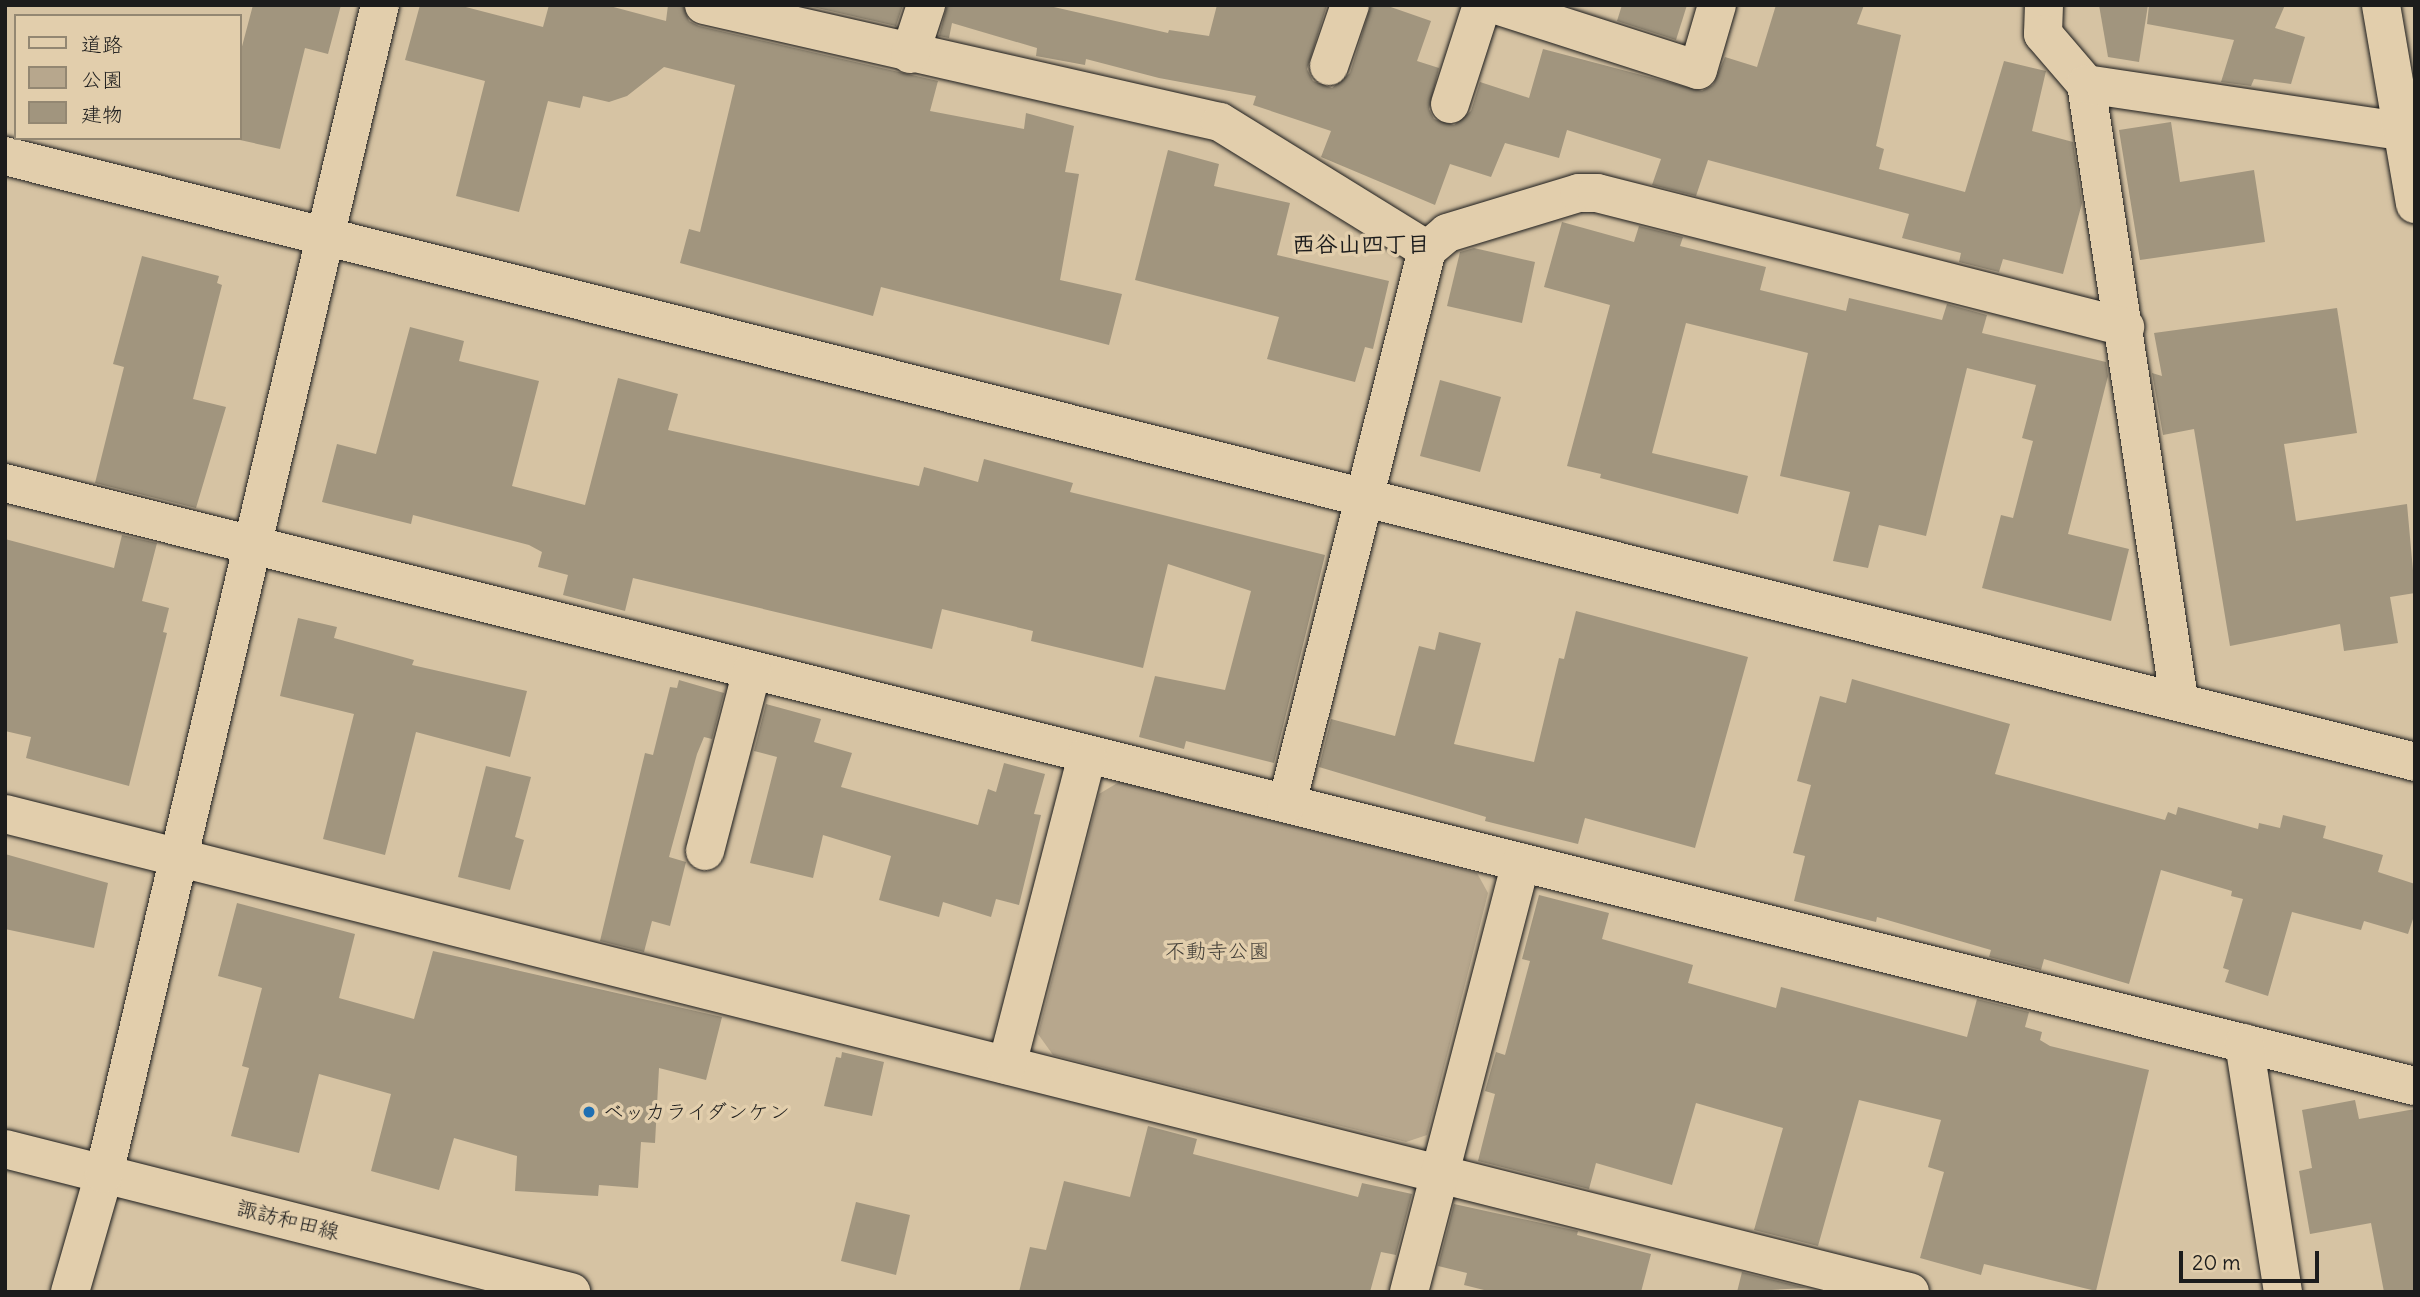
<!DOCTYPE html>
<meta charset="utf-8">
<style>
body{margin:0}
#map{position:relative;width:2420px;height:1297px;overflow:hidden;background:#d6c3a3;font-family:Delius,"Klee One",sans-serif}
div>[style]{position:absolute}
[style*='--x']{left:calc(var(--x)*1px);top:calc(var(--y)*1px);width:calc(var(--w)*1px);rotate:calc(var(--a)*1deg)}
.green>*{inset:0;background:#b7a78d}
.building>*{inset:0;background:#a1957e}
.roads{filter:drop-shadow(0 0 2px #1c1c1c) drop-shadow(0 0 2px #1c1c1c)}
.street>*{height:38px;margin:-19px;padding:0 19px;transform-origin:19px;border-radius:19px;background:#e2ceac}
.secondary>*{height:38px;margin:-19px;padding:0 19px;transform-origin:19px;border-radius:19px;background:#e2ceac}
.primary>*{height:38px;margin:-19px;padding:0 19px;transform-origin:19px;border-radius:19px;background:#e2ceac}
.dots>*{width:19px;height:19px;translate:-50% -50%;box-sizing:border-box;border:4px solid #e2ceac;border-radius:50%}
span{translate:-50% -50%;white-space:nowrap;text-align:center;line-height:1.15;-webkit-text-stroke:7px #e2ceac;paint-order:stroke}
.park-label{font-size:21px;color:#433f38}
.poi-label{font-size:21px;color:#1c1c1c}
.left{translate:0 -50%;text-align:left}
.street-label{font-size:21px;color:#1c1c1c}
.neighbourhood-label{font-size:23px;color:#1c1c1c;font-weight:700}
.frame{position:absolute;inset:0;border:7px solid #1c1c1c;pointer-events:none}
.legend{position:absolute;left:14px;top:14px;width:228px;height:126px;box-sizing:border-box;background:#e2ceac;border:2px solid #938772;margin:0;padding:9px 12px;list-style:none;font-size:21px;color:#1c1c1c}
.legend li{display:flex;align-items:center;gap:14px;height:35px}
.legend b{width:35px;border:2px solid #938772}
.scale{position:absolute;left:2179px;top:1251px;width:140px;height:32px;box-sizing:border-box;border:4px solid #1c1c1c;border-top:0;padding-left:9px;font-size:21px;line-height:24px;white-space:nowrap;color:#1c1c1c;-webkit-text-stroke:5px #e2ceac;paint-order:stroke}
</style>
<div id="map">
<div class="green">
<i style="clip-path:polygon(1119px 782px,1477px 873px,1488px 893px,1427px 1135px,1406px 1142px,1053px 1055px,1038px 1034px,1099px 794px)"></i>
</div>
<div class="building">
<i style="clip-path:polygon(253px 5px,341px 5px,328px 54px,305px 48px,280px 149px,240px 140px,240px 54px)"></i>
<i style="clip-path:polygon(420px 5px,458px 5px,543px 27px,549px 5px,606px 5px,666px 21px,668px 5px,683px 5px,689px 21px,699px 26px,938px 81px,930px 111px,1024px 129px,1026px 113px,1074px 126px,1065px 172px,1079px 174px,1060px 280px,1122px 294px,1109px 345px,881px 287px,873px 316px,680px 263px,689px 229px,700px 232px,735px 85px,664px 67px,627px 96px,609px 102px,583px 96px,580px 108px,548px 101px,519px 212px,456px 196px,485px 81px,405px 60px)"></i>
<i style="clip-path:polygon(804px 5px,903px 5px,896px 26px)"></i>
<i style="clip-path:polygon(947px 5px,1045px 5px,1168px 33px,1169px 30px,1209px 36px,1217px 5px,1327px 5px,1307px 69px,1313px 81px,1332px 88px,1350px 73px,1371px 5px,1385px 5px,1431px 21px,1417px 61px,1439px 68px,1429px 109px,1434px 119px,1454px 125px,1471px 111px,1480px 82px,1529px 98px,1543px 49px,1702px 91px,1713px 85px,1725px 57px,1757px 67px,1776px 5px,1864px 5px,1857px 24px,1901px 35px,1876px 146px,1884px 149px,1879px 169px,1965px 192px,2004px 61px,2046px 71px,2032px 131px,2073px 142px,2082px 203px,2063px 274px,2003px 259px,1999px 272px,1959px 262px,1961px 253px,1902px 238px,1909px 214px,1708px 160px,1696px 196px,1652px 185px,1661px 159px,1567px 130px,1559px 158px,1505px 143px,1491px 177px,1450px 164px,1435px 205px,1321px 157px,1331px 131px,1253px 105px,1256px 96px,1159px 78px,1086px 59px,1085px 65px,1036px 56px,1037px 48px,952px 23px,949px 38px,939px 36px)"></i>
<i style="clip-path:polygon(1622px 5px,1687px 5px,1676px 40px,1617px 21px)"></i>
<i style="clip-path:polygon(2099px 5px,2148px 5px,2139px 62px,2108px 57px)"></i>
<i style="clip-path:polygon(2149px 5px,2285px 5px,2275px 28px,2305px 37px,2291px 84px,2254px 79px,2251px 86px,2221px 82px,2234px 40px,2147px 24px)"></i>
<i style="clip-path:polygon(2171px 122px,2180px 182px,2254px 170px,2265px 242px,2140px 260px,2119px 130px)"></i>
<i style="clip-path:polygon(1168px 150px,1219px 164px,1214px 186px,1290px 203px,1277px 255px,1389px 281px,1373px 349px,1365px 347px,1355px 382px,1267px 359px,1279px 317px,1135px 280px)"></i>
<i style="clip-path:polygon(1562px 222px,1634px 242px,1639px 226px,1683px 237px,1680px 246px,1766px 267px,1760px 290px,1846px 311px,1849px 298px,1942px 320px,1947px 304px,1987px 315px,1982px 333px,2106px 362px,2108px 376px,2068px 534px,2129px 549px,2111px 621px,1982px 588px,2001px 515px,2013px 518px,2033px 441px,2022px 438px,2036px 385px,1967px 368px,1926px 536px,1879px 525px,1868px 568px,1833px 561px,1850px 492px,1780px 476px,1808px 353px,1686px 323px,1652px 453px,1748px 476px,1738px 514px,1600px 478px,1601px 474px,1567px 466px,1610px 305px,1544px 287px)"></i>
<i style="clip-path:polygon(1474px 248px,1535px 262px,1522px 323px,1447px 306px,1460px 252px)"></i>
<i style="clip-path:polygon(142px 256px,219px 276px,217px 283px,222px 285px,193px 399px,226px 407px,196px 508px,95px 483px,124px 367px,113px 364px)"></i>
<i style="clip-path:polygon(2337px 308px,2357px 433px,2284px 444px,2296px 521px,2407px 504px,2415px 593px,2390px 597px,2398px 643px,2344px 651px,2340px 624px,2230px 646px,2194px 429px,2163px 435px,2152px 373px,2162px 376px,2154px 333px)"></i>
<i style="clip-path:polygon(410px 327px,464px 341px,459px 361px,539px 381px,512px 486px,585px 505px,618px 378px,678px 394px,668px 430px,919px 486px,924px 467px,978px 482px,984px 459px,1073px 483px,1070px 492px,1325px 555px,1274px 763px,1186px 741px,1184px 749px,1139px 737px,1155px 676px,1225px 690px,1251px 591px,1168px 564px,1143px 668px,1031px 641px,1033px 631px,942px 609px,932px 649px,633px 578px,625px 611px,563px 595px,568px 575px,538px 567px,542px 552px,529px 545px,413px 515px,411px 524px,322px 502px,337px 444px,376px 454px)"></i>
<i style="clip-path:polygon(1440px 380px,1501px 397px,1480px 472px,1420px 456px)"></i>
<i style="clip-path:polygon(122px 535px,157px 543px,142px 601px,169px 608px,163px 632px,167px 633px,129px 786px,26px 758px,31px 737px,5px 731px,5px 539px,114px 568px)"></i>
<i style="clip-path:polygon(1576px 611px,1748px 657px,1695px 848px,1585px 818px,1578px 844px,1485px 821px,1486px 817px,1319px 767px,1331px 719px,1395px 736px,1419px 646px,1435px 650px,1439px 632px,1481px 643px,1454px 744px,1534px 762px,1559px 658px,1564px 659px)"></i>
<i style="clip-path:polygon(298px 618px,337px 627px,334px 638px,414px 660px,412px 665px,527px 691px,510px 757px,416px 732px,385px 855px,323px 839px,354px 714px,280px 696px)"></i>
<i style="clip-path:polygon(1852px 679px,2010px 724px,1995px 774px,2165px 820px,2168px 812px,2176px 815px,2178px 807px,2258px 829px,2259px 823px,2280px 828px,2283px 815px,2326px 826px,2323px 838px,2383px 855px,2378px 872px,2415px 884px,2415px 913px,2408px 934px,2364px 921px,2361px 930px,2292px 912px,2268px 996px,2225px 982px,2229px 970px,2223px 968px,2243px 899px,2231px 896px,2232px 891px,2161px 870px,2129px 984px,2044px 959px,2041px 970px,1989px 957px,1991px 950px,1877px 917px,1876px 922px,1794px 901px,1805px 856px,1793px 853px,1811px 785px,1797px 781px,1820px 696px,1846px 703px)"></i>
<i style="clip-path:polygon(679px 680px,724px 693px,712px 739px,704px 737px,697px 754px,669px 857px,686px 862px,670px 926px,652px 921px,644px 952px,600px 941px,645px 753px,653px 755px,670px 687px,677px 688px)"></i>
<i style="clip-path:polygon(766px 704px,821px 719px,814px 742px,852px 753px,841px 787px,978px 825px,988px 789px,996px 792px,1004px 763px,1045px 774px,1034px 814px,1041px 815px,1019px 905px,996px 899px,991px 917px,943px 902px,939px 917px,879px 900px,891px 856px,823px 835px,813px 878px,750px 863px,777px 757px,754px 751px)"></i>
<i style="clip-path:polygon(486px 766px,531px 777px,515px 837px,524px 840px,510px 890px,458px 877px)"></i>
<i style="clip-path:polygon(5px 854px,108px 883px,94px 948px,5px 929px)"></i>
<i style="clip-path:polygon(1539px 895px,1609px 913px,1602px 939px,1693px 965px,1688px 983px,1776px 1008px,1781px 987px,1967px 1037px,1977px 999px,2029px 1012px,2025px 1027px,2042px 1032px,2040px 1040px,2050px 1046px,2149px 1070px,2096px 1291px,1984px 1264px,1981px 1275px,1920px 1258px,1944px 1172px,1928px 1167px,1941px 1120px,1859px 1100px,1818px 1246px,1754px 1230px,1783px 1128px,1696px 1103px,1672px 1185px,1596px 1163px,1589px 1189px,1478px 1161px,1495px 1094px,1485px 1091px,1496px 1052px,1505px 1055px,1530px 961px,1522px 959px)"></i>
<i style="clip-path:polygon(237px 903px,355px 934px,339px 998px,414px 1019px,433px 951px,722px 1017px,706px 1080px,659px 1068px,655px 1143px,641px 1142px,638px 1188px,599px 1185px,598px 1196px,515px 1191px,517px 1156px,454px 1138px,439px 1190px,371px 1171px,391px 1094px,319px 1074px,299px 1153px,231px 1136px,249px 1068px,242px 1066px,262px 988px,218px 976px)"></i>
<i style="clip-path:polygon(842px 1052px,884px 1062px,872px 1116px,824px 1106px,836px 1057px,841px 1058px)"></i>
<i style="clip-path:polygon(2355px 1100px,2359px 1119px,2415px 1109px,2415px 1292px,2384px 1292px,2371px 1223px,2310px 1234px,2299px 1171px,2312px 1168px,2302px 1110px)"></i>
<i style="clip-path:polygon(1148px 1126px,1197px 1139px,1193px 1154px,1358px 1197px,1362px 1183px,1412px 1194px,1396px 1255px,1381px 1252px,1370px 1292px,1019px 1292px,1030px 1247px,1046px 1250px,1064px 1181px,1130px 1197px)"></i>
<i style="clip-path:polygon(856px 1202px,910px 1215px,896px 1275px,841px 1261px)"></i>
<i style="clip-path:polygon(1454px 1204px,1578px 1231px,1577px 1235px,1651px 1254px,1641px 1292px,1492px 1292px,1464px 1285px,1467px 1273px,1438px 1266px)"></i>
<i style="clip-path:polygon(1742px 1272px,1806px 1288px,1737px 1292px)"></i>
</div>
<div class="roads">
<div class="street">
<i style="--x:704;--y:5;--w:529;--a:12.78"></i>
<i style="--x:1220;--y:122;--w:243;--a:31.7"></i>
<i style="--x:1496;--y:5;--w:212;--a:17.8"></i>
<i style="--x:1698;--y:70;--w:68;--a:-73.7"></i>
<i style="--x:2044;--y:5;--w:29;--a:92"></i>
<i style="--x:2043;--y:34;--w:66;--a:49.3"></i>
<i style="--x:910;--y:54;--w:52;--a:-71.9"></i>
<i style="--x:1329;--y:66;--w:65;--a:-71"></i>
<i style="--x:1450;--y:104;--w:104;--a:-72.1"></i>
<i style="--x:5;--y:483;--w:2484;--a:14.05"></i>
<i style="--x:2179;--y:699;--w:622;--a:-98.6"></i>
<i style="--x:2086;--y:84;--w:319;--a:8.5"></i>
<i style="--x:1287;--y:803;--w:570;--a:-75.79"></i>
<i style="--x:1427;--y:250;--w:26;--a:-40"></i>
<i style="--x:1447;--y:233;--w:138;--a:-16.9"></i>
<i style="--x:1579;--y:193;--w:18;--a:0"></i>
<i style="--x:1597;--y:193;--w:545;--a:14.24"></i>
<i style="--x:5;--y:814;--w:1964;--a:14.09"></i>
<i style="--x:705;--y:851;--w:186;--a:-75.4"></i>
<i style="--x:2244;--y:1043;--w:252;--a:81.1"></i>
<i style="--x:1007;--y:1065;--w:320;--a:-75.5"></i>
<i style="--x:1409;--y:1292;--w:444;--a:-75.4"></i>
</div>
<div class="secondary">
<i style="--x:5;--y:156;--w:2485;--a:14.11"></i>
<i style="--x:5;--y:1149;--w:584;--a:14.18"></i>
<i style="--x:70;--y:1292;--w:123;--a:-73.9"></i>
<i style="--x:104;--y:1174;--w:1201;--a:-76.72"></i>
</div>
<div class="primary">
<i style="--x:2381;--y:5;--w:202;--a:80.3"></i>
</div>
</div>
<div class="dots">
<i style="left:589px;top:1112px;background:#1f6fb2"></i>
</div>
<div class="park-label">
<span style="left:1217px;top:951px">不動寺公園</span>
</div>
<div class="poi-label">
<span class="left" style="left:603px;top:1112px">ベッカライダンケン</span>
</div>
<div class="street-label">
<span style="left:288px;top:1220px;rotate:14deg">諏訪和田線</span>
</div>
<div class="neighbourhood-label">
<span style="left:1361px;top:244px">西谷山四丁目</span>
</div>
<div class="frame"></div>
<ul class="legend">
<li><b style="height:9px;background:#e2ceac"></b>道路</li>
<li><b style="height:19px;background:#b7a78d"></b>公園</li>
<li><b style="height:19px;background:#a1957e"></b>建物</li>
</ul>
<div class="scale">20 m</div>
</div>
